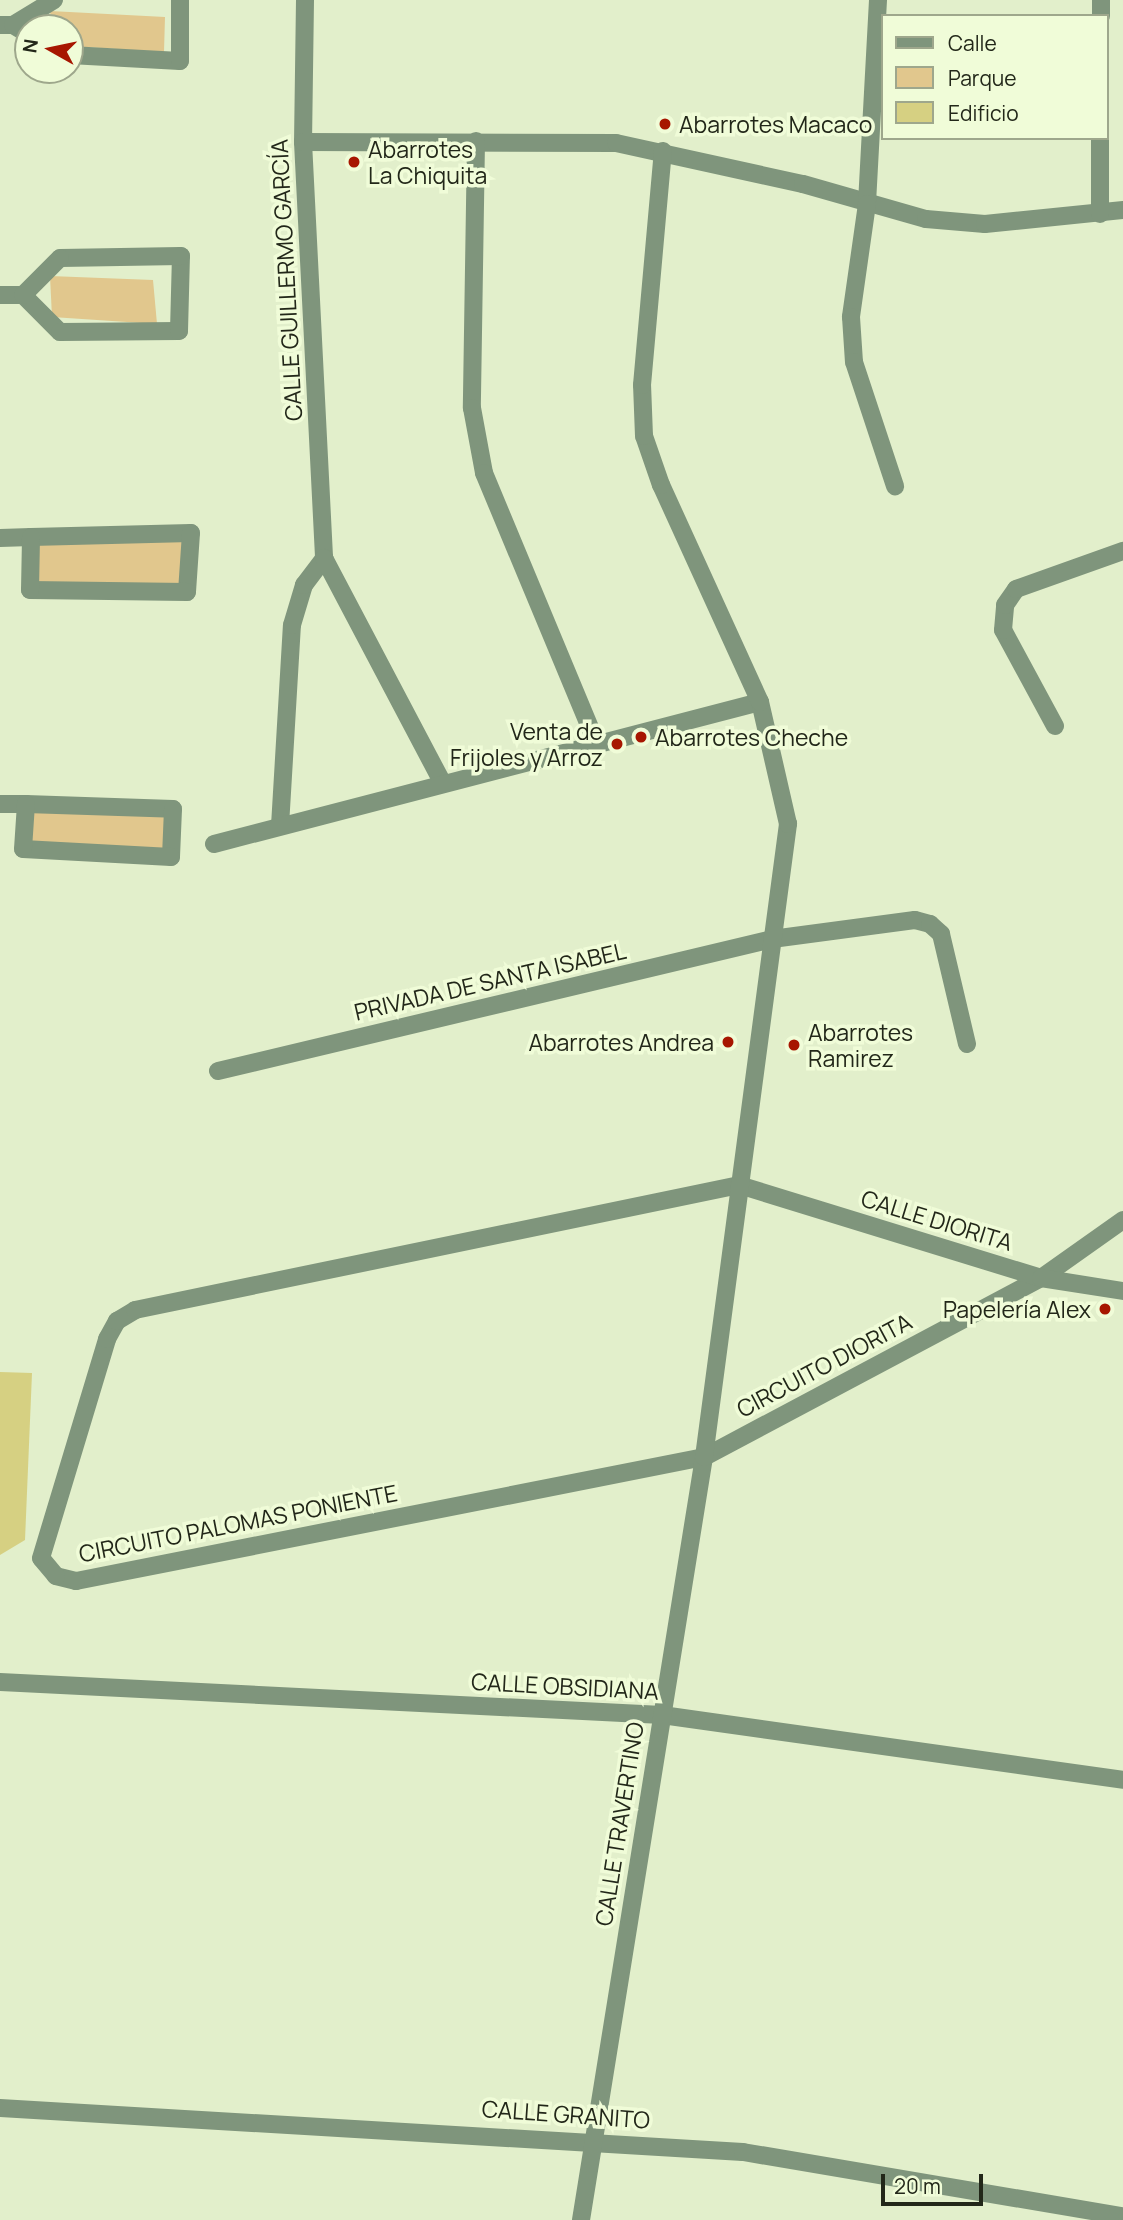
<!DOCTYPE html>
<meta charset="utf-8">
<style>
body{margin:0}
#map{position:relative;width:1123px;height:2220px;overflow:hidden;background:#e2efcb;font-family:Manrope,sans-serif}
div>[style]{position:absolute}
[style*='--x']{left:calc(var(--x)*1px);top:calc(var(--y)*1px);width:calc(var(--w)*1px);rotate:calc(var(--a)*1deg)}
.green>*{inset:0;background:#e1c78d}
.building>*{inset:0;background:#d6d082}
.service>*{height:18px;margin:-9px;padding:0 9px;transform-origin:9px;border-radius:9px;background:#7f957c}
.pedestrian>*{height:18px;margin:-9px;padding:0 9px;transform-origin:9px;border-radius:9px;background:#7f957c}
.minor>*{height:18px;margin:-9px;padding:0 9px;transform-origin:9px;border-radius:9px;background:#7f957c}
.dots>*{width:19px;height:19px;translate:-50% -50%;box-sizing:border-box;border:4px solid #f0fcd8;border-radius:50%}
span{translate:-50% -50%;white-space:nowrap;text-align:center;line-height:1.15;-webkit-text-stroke:7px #f0fcd8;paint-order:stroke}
.poi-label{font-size:23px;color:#222719}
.left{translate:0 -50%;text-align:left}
.right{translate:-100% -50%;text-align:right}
.street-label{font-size:23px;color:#222719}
.legend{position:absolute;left:881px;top:14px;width:228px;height:126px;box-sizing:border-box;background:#f0fcd8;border:2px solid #9ea78c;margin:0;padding:9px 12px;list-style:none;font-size:21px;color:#222719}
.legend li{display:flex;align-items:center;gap:14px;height:35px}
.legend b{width:35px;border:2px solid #9ea78c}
.north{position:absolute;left:14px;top:14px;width:70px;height:70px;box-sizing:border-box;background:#f0fcd8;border:2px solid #9ea78c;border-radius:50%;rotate:279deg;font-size:19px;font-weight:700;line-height:28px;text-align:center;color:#222719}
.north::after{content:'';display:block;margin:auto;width:24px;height:32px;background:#a71600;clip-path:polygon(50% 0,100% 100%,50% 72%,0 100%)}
.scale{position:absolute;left:881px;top:2174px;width:102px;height:32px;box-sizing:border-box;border:4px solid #222719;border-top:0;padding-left:9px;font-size:21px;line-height:24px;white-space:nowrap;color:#222719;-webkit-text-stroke:5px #f0fcd8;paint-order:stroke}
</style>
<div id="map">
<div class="green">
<i style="clip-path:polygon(50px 11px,165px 17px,164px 52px,70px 46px,70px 28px,52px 28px)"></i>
<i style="clip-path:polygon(50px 276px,153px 280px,157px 324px,52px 317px)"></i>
<i style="clip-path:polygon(187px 536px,182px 589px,33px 588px,35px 542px)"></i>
<i style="clip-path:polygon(29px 806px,170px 811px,169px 855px,27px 845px)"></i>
</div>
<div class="building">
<i style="clip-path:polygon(0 1372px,32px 1373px,25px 1540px,0 1555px)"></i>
</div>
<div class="service">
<i style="--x:1055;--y:726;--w:109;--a:-118.4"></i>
<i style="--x:1003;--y:630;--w:25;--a:-85"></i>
<i style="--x:1005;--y:605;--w:19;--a:-55"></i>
<i style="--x:1016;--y:589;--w:114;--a:-19.6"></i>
</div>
<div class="pedestrian">
<i style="--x:303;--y:142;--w:417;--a:87.1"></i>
</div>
<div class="minor">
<i style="--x:305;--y:0;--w:142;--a:90.8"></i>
<i style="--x:303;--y:142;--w:313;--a:0.2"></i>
<i style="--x:616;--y:143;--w:191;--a:12.4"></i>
<i style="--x:803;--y:184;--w:128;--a:15.9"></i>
<i style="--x:926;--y:219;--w:59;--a:4.8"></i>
<i style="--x:985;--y:224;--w:139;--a:-5.8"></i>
<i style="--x:878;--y:0;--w:204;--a:93.1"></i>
<i style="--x:867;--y:204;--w:114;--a:98.1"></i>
<i style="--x:851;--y:317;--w:45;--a:86.2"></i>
<i style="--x:854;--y:362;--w:131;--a:71.7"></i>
<i style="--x:1101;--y:16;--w:16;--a:-90"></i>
<i style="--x:0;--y:25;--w:13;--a:0"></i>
<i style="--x:13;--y:25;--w:17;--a:31"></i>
<i style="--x:13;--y:25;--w:48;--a:-31.4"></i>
<i style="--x:70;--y:55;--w:110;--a:3.1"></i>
<i style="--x:180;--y:61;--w:61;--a:-90"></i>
<i style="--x:476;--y:141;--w:267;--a:90.9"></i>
<i style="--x:472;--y:408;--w:66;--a:79.5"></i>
<i style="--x:484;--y:473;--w:291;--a:67.4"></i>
<i style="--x:1100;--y:214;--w:76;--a:-90"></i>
<i style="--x:0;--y:295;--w:23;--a:0"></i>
<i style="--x:23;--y:295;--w:52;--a:45"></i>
<i style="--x:60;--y:332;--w:119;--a:-0.5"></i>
<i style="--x:179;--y:331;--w:75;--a:-88.5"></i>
<i style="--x:181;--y:256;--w:121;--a:179.1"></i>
<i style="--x:60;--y:258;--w:52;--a:135"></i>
<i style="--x:0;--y:538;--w:31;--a:-2"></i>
<i style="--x:31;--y:537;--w:160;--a:-1.4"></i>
<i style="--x:191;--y:533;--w:59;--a:93.9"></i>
<i style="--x:187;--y:592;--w:157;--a:-179.3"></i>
<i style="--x:30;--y:590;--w:53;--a:-88.9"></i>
<i style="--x:0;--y:804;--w:26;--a:0"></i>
<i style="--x:26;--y:804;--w:147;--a:1.9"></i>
<i style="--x:173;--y:809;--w:48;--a:92.4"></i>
<i style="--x:171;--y:857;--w:148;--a:-176.9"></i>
<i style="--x:23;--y:849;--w:45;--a:-86.2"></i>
<i style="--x:280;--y:826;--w:201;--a:-86.6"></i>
<i style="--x:292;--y:625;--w:42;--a:-73.3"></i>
<i style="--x:304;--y:585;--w:34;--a:-53"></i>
<i style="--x:324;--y:558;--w:253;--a:62.2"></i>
<i style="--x:214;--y:844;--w:564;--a:-14.58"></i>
<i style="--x:218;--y:1071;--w:570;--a:-13.4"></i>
<i style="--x:772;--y:939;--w:144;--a:-7.6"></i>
<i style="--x:915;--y:920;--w:16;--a:15"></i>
<i style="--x:930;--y:924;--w:15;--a:42"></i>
<i style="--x:941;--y:934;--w:113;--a:76.7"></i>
<i style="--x:1123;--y:1220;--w:100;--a:144.7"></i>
<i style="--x:1041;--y:1278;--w:382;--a:152"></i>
<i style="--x:704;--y:1457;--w:640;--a:168.83"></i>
<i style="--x:76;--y:1581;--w:21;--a:-166"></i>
<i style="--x:56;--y:1576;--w:23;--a:-130"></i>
<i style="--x:41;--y:1558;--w:229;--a:-73.2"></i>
<i style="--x:107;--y:1339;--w:21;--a:-61"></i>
<i style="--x:117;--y:1321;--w:21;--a:-31"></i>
<i style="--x:135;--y:1310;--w:617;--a:-11.69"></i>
<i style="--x:739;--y:1185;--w:316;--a:17.1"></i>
<i style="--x:1041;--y:1278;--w:83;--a:9"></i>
<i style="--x:0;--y:1682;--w:663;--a:2.85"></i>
<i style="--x:662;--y:1715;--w:466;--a:8"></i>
<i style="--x:0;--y:2108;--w:744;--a:3.39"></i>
<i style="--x:743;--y:2152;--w:385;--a:9.6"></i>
<i style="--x:581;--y:2220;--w:773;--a:-80.84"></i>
<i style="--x:704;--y:1457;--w:639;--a:-82.44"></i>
<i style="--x:788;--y:824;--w:125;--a:-102.9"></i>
<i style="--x:760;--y:702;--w:239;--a:-114.5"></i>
<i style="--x:661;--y:485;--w:52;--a:-109.1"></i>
<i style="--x:644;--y:436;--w:51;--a:-92.2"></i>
<i style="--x:642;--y:385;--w:235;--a:-84.9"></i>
</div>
<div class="dots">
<i style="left:665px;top:124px;background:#a71600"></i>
<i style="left:354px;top:162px;background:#a71600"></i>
<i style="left:641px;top:737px;background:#a71600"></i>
<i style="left:617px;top:744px;background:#a71600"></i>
<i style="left:728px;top:1042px;background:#a71600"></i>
<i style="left:794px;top:1045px;background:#a71600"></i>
<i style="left:1105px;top:1309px;background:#a71600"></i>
</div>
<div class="poi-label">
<span class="left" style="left:679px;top:124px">Abarrotes Macaco</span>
<span class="left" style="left:368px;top:162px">Abarrotes<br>La Chiquita</span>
<span class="right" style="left:603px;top:744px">Venta de<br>Frijoles y Arroz</span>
<span class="left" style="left:655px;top:737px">Abarrotes Cheche</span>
<span class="left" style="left:808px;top:1045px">Abarrotes<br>Ramirez</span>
<span class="right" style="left:714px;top:1042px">Abarrotes Andrea</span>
<span class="right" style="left:1091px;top:1309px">Papelería Alex</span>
</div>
<div class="street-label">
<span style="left:286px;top:280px;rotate:-93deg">CALLE GUILLERMO GARCÍA</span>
<span style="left:490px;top:981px;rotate:-13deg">PRIVADA DE SANTA ISABEL</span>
<span style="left:937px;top:1220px;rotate:17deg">CALLE DIORITA</span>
<span style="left:824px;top:1365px;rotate:-28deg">CIRCUITO DIORITA</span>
<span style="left:238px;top:1523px;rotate:-11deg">CIRCUITO PALOMAS PONIENTE</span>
<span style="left:565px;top:1686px;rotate:3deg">CALLE OBSIDIANA</span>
<span style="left:619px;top:1824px;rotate:-81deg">CALLE TRAVERTINO</span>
<span style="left:566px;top:2114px;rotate:4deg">CALLE GRANITO</span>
</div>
<ul class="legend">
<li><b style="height:9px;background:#7f957c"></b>Calle</li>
<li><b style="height:19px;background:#e1c78d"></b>Parque</li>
<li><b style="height:19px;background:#d6d082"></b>Edificio</li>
</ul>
<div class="north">N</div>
<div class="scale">20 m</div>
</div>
